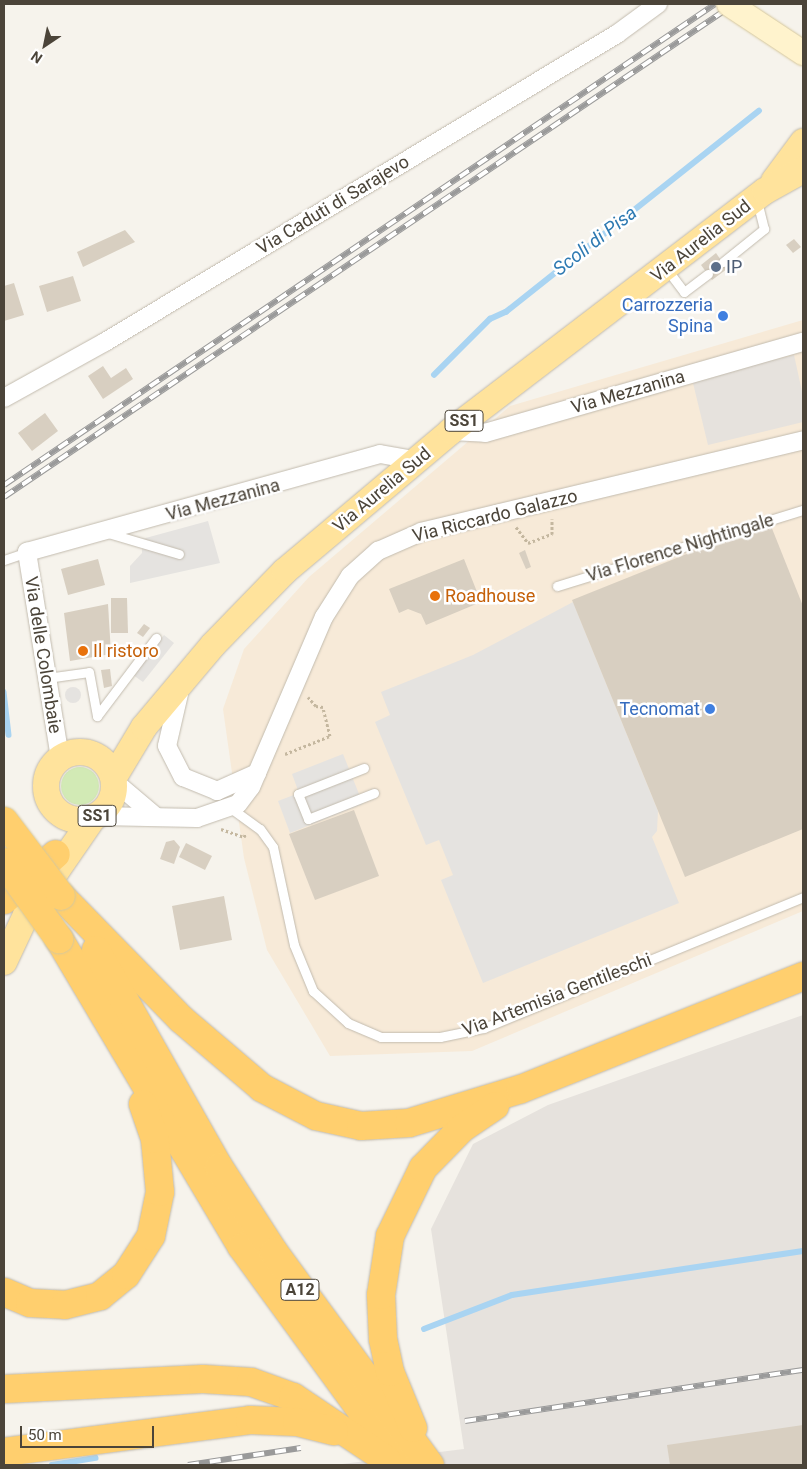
<!DOCTYPE html>
<style>
body{margin:0}
#map{position:relative;width:807px;height:1469px;overflow:hidden;background:#f6f3ec;font-family:Roboto,sans-serif}
div>[style]{position:absolute}
[style*='--x']{left:calc(var(--x)*1px);top:calc(var(--y)*1px);width:calc(var(--w)*1px);rotate:calc(var(--a)*1deg)}
.commercial>*{inset:0;background:#f7ead8}
.industrial>*{inset:0;background:#e6e2dd}
.green>*{inset:0;background:#d2eab5}
.round{border-radius:50%}
.parking>*{inset:0;background:#e5e3e0}
.stream>*{height:5.5px;margin:-2.75px;padding:0 2.75px;transform-origin:2.75px;border-radius:2.75px;background:#a9d4f2}
.building>*{inset:0;background:#d8cfc1}
.path>*{height:3px;margin-top:-1.5px;transform-origin:0;background:repeating-linear-gradient(90deg,#c4b79f 0 2.5px,transparent 0 5px)}
.roads{filter:drop-shadow(0 0 1px #c2bbae) drop-shadow(0 0 1px #c2bbae)}
.lane>*{height:9px;margin:-4.5px;padding:0 4.5px;transform-origin:4.5px;border-radius:4.5px;background:#fff}
.street>*{height:18px;margin:-9px;padding:0 9px;transform-origin:9px;border-radius:9px;background:#fff}
.primary>*{height:26px;margin:-13px;padding:0 13px;transform-origin:13px;border-radius:13px;background:#ffe39c}
.primary>.ring{margin:-13px;padding:0;box-sizing:content-box;background:none;border:26px solid #ffe39c;border-radius:50%}
.highway>*{height:28px;margin:-14px;padding:0 14px;transform-origin:14px;border-radius:14px;background:#ffcf6e}
.rail>*{height:5.5px;margin-top:-2.75px;transform-origin:0;background:repeating-linear-gradient(90deg,#fff 0 11px,#9a9a9a 0 22px);box-sizing:border-box;border-block:1px solid #9a9a9a}
.bridges{filter:drop-shadow(0 0 1px #d6c79b) drop-shadow(0 0 1px #d6c79b)}
.secondary-bridge>*{height:24px;margin:-12px;padding:0 12px;transform-origin:12px;border-radius:12px;background:#fff3cd}
.highway-bridge>*{height:28px;margin:-14px;padding:0 14px;transform-origin:14px;border-radius:14px;background:#ffcf6e}
.dots>*{width:14px;height:14px;translate:-50% -50%;box-sizing:border-box;border:2px solid #fff;border-radius:50%}
span{translate:-50% -50%;white-space:nowrap;text-align:center;line-height:1.15;-webkit-text-stroke:5px #fff;paint-order:stroke}
.shield-label span{padding:1px 4px;background:#fff;border:1px solid;border-radius:4px;-webkit-text-stroke-width:0}
.shield-label{font-size:16px;color:#4b4439;font-weight:700}
.street-label{font-size:18px;color:#4b4439}
.service-label{font-size:18px;color:#4e5e75}
.left{translate:0 -50%;text-align:left}
.shop-label{font-size:18px;color:#366cbe}
.right{translate:-100% -50%;text-align:right}
.food-label{font-size:18px;color:#c56008}
.water-label{font-size:19px;color:#2e7ab2;font-style:italic}
.frame{position:absolute;inset:0;border:5px solid #4b4439;pointer-events:none}
.north{position:absolute;left:20px;top:20px;width:50px;height:50px;-webkit-text-stroke:4px #fff;paint-order:stroke;rotate:214deg;font-size:14px;font-weight:700;line-height:20px;text-align:center;color:#4b4439}
.north::after{content:'';display:block;margin:auto;width:18px;height:22px;background:#4b4439;clip-path:polygon(50% 0,100% 100%,50% 72%,0 100%)}
.scale{position:absolute;left:20px;top:1426px;width:134px;height:22px;box-sizing:border-box;border:2px solid #4b4439;border-top:0;padding-left:6px;font-size:15px;line-height:18px;white-space:nowrap;color:#4b4439;-webkit-text-stroke:4px #fff;paint-order:stroke}
</style>
<div id="map">
<div class="commercial">
<i style="clip-path:polygon(803px 320px,803px 911px,472px 1051px,330px 1056px,267px 950px,244px 858px,223px 709px,244px 649px,309px 577px,510px 406px)"></i>
</div>
<div class="industrial">
<i style="clip-path:polygon(794px 355px,803px 396px,803px 422px,708px 445px,692px 379px)"></i>
<i style="clip-path:polygon(803px 1015px,803px 1465px,334px 1465px,464px 1449px,431px 1229px,473px 1144px,548px 1105px)"></i>
</div>
<div class="green">
<i class="round" style="left:61px;top:767px;width:38px;height:38px"></i>
</div>
<div class="parking">
<i style="clip-path:polygon(208px 521px,220px 563px,130px 583px,130px 566px,142px 553px,142px 539px)"></i>
<i style="clip-path:polygon(573px 602px,658px 811px,657px 831px,652px 837px,679px 903px,483px 983px,441px 880px,453px 875px,439px 840px,426px 845px,375px 722px,390px 715px,381px 692px,473px 655px)"></i>
<i style="clip-path:polygon(164px 635px,174px 643px,143px 682px,133px 675px)"></i>
<i class="round" style="left:65px;top:687px;width:16px;height:16px"></i>
<i style="clip-path:polygon(343px 754px,363px 804px,290px 833px,278px 801px,299px 793px,292px 774px)"></i>
</div>
<div class="stream">
<i style="--x:434;--y:375;--w:79;--a:-45"></i>
<i style="--x:490;--y:319;--w:17;--a:-24"></i>
<i style="--x:506;--y:312;--w:323;--a:-38.5"></i>
<i style="--x:4;--y:692;--w:43;--a:83.4"></i>
<i style="--x:424;--y:1329;--w:94;--a:-21.1"></i>
<i style="--x:512;--y:1295;--w:294;--a:-8.6"></i>
<i style="--x:52;--y:1465;--w:44;--a:-9.2"></i>
</div>
<div class="building">
<i style="clip-path:polygon(125px 230px,135px 242px,83px 267px,77px 252px)"></i>
<i style="clip-path:polygon(794px 239px,801px 247px,793px 253px,786px 245px)"></i>
<i style="clip-path:polygon(716px 253px,727px 269px,712px 280px,701px 265px)"></i>
<i style="clip-path:polygon(73px 276px,81px 301px,47px 312px,39px 286px)"></i>
<i style="clip-path:polygon(14px 283px,24px 315px,4px 321px,4px 286px)"></i>
<i style="clip-path:polygon(103px 366px,111px 378px,126px 368px,133px 379px,103px 399px,88px 376px)"></i>
<i style="clip-path:polygon(45px 413px,58px 431px,32px 451px,18px 433px)"></i>
<i style="clip-path:polygon(769px 521px,803px 606px,803px 829px,685px 877px,572px 600px)"></i>
<i style="clip-path:polygon(525px 550px,531px 567px,526px 569px,519px 553px)"></i>
<i style="clip-path:polygon(98px 559px,105px 585px,68px 595px,61px 569px)"></i>
<i style="clip-path:polygon(464px 559px,481px 602px,426px 625px,421px 614px,408px 609px,399px 613px,389px 589px)"></i>
<i style="clip-path:polygon(111px 598px,127px 598px,128px 633px,111px 633px)"></i>
<i style="clip-path:polygon(108px 604px,111px 654px,70px 661px,64px 613px)"></i>
<i style="clip-path:polygon(144px 624px,150px 628px,143px 637px,137px 633px)"></i>
<i style="clip-path:polygon(110px 669px,112px 686px,104px 688px,101px 670px)"></i>
<i style="clip-path:polygon(354px 810px,379px 876px,315px 900px,289px 834px)"></i>
<i style="clip-path:polygon(174px 840px,180px 847px,174px 864px,160px 859px,166px 842px)"></i>
<i style="clip-path:polygon(186px 843px,212px 856px,205px 870px,179px 857px)"></i>
<i style="clip-path:polygon(224px 896px,232px 940px,180px 950px,172px 906px)"></i>
<i style="clip-path:polygon(803px 1425px,803px 1465px,670px 1465px,667px 1445px)"></i>
</div>
<div class="path">
<i style="--x:516;--y:527;--w:20;--a:53"></i>
<i style="--x:528;--y:543;--w:26;--a:-21"></i>
<i style="--x:552;--y:534;--w:15;--a:-90"></i>
<i style="--x:285;--y:754;--w:48;--a:-21.8"></i>
<i style="--x:330;--y:736;--w:30;--a:-104"></i>
<i style="--x:323;--y:707;--w:7;--a:-172"></i>
<i style="--x:316;--y:706;--w:12;--a:-132"></i>
<i style="--x:221;--y:829;--w:24;--a:19"></i>
<i style="--x:244;--y:837;--w:4;--a:-63"></i>
</div>
<div class="roads">
<div class="lane">
<i style="--x:723;--y:262;--w:53;--a:-38.8"></i>
<i style="--x:764;--y:229;--w:29;--a:-104"></i>
<i style="--x:666;--y:268;--w:30;--a:53"></i>
<i style="--x:684;--y:292;--w:30;--a:-37"></i>
<i style="--x:108;--y:533;--w:74;--a:16.5"></i>
<i style="--x:4;--y:560;--w:24;--a:-19"></i>
<i style="--x:557;--y:586;--w:257;--a:-17.2"></i>
<i style="--x:47;--y:678;--w:42;--a:-8.1"></i>
<i style="--x:89;--y:672;--w:45;--a:79.7"></i>
<i style="--x:97;--y:716;--w:98;--a:-52.9"></i>
<i style="--x:364;--y:768;--w:71;--a:158.5"></i>
<i style="--x:298;--y:794;--w:27;--a:68"></i>
<i style="--x:308;--y:819;--w:71;--a:-21.5"></i>
<i style="--x:232;--y:809;--w:34;--a:36"></i>
<i style="--x:260;--y:829;--w:22;--a:54"></i>
<i style="--x:273;--y:847;--w:100;--a:77.9"></i>
<i style="--x:294;--y:945;--w:50;--a:67.6"></i>
<i style="--x:313;--y:991;--w:47;--a:42.4"></i>
<i style="--x:348;--y:1023;--w:36;--a:23"></i>
<i style="--x:381;--y:1037;--w:59;--a:0"></i>
<i style="--x:440;--y:1037;--w:45;--a:-11.6"></i>
<i style="--x:484;--y:1028;--w:345;--a:-22.3"></i>
</div>
<div class="street">
<i style="--x:4;--y:398;--w:115;--a:-29"></i>
<i style="--x:105;--y:342;--w:598;--a:-31.03"></i>
<i style="--x:617;--y:34;--w:51;--a:-36.2"></i>
<i style="--x:451;--y:431;--w:34;--a:3"></i>
<i style="--x:485;--y:433;--w:331;--a:-16"></i>
<i style="--x:179;--y:694;--w:53;--a:103"></i>
<i style="--x:167;--y:746;--w:35;--a:63"></i>
<i style="--x:183;--y:777;--w:37;--a:22"></i>
<i style="--x:217;--y:791;--w:44;--a:-24.2"></i>
<i style="--x:60;--y:758;--w:209;--a:-99.1"></i>
<i style="--x:27;--y:552;--w:366;--a:-15.5"></i>
<i style="--x:380;--y:454;--w:39;--a:10"></i>
<i style="--x:115;--y:782;--w:52;--a:40.4"></i>
<i style="--x:98;--y:816;--w:99;--a:1.2"></i>
<i style="--x:197;--y:818;--w:43;--a:-18.9"></i>
<i style="--x:238;--y:804;--w:21;--a:-53"></i>
<i style="--x:251;--y:787;--w:185;--a:-66.8"></i>
<i style="--x:324;--y:617;--w:49;--a:-57.6"></i>
<i style="--x:350;--y:576;--w:38;--a:-42"></i>
<i style="--x:378;--y:551;--w:47;--a:-23.8"></i>
<i style="--x:421;--y:532;--w:393;--a:-13.5"></i>
</div>
<div class="primary">
<i style="--x:774;--y:181;--w:49;--a:-53.4"></i>
<i class="ring" style="left:46px;top:752px;width:42px;height:42px"></i>
<i style="--x:114;--y:777;--w:58;--a:-59"></i>
<i style="--x:144;--y:727;--w:107;--a:-49.9"></i>
<i style="--x:213;--y:645;--w:103;--a:-45.8"></i>
<i style="--x:285;--y:571;--w:217;--a:-40.1"></i>
<i style="--x:451;--y:431;--w:395;--a:-37.4"></i>
<i style="--x:765;--y:191;--w:43;--a:-28.9"></i>
<i style="--x:4;--y:962;--w:52;--a:-64.9"></i>
<i style="--x:26;--y:915;--w:118;--a:-55.4"></i>
</div>
<div class="highway">
<i style="--x:61;--y:896;--w:172;--a:45.7"></i>
<i style="--x:181;--y:1019;--w:106;--a:40.4"></i>
<i style="--x:262;--y:1088;--w:61;--a:27.4"></i>
<i style="--x:316;--y:1116;--w:46;--a:12.5"></i>
<i style="--x:361;--y:1126;--w:48;--a:-3.6"></i>
<i style="--x:409;--y:1123;--w:117;--a:-16.9"></i>
<i style="--x:521;--y:1089;--w:304;--a:-21.8"></i>
<i style="--x:4;--y:900;--w:69;--a:-41.5"></i>
<i style="--x:59;--y:939;--w:358;--a:59.3"></i>
<i style="--x:242;--y:1247;--w:270;--a:53.9"></i>
<i style="--x:96;--y:950;--w:249;--a:60.5"></i>
<i style="--x:219;--y:1167;--w:101;--a:57.1"></i>
<i style="--x:274;--y:1252;--w:264;--a:53.8"></i>
<i style="--x:4;--y:1292;--w:28;--a:23"></i>
<i style="--x:30;--y:1303;--w:35;--a:3"></i>
<i style="--x:65;--y:1305;--w:36;--a:-14"></i>
<i style="--x:100;--y:1296;--w:33;--a:-39"></i>
<i style="--x:126;--y:1275;--w:46;--a:-57.3"></i>
<i style="--x:151;--y:1236;--w:45;--a:-78.4"></i>
<i style="--x:160;--y:1192;--w:53;--a:-95.4"></i>
<i style="--x:155;--y:1139;--w:37;--a:-109"></i>
<i style="--x:4;--y:1389;--w:199;--a:-2.9"></i>
<i style="--x:203;--y:1379;--w:48;--a:3.6"></i>
<i style="--x:251;--y:1382;--w:45;--a:19.7"></i>
<i style="--x:293;--y:1397;--w:113;--a:33.8"></i>
<i style="--x:413;--y:1428;--w:61;--a:-112.3"></i>
<i style="--x:390;--y:1372;--w:34;--a:-102"></i>
<i style="--x:383;--y:1339;--w:44;--a:-92.6"></i>
<i style="--x:381;--y:1295;--w:60;--a:-81.3"></i>
<i style="--x:390;--y:1236;--w:76;--a:-64.1"></i>
<i style="--x:423;--y:1168;--w:54;--a:-45.7"></i>
<i style="--x:461;--y:1129;--w:41;--a:-34.1"></i>
<i style="--x:4;--y:1452;--w:248;--a:-7.4"></i>
<i style="--x:250;--y:1420;--w:47;--a:2.4"></i>
<i style="--x:297;--y:1422;--w:38;--a:14"></i>
</div>
</div>
<div class="rail">
<i style="--x:4;--y:485;--w:858;--a:-34.08"></i>
<i style="--x:4;--y:497;--w:881;--a:-34.03"></i>
<i style="--x:465;--y:1421;--w:342;--a:-8.6"></i>
<i style="--x:188;--y:1465;--w:114;--a:-8.6"></i>
</div>
<div class="bridges">
<div class="secondary-bridge">
<i style="--x:729;--y:4;--w:89;--a:33.5"></i>
</div>
<div class="highway-bridge">
<i style="--x:4;--y:821;--w:94;--a:52.8"></i>
<i style="--x:4;--y:862;--w:95;--a:54.5"></i>
</div>
</div>
<div class="dots">
<i style="left:716px;top:267px;background:#5c6f8a"></i>
<i style="left:723px;top:316px;background:#3f7fe0"></i>
<i style="left:435px;top:596px;background:#e8710a"></i>
<i style="left:83px;top:651px;background:#e8710a"></i>
<i style="left:710px;top:709px;background:#3f7fe0"></i>
</div>
<div class="shield-label">
<span style="left:464px;top:421px">SS1</span>
<span style="left:97px;top:816px">SS1</span>
<span style="left:300px;top:1290px">A12</span>
</div>
<div class="street-label">
<span style="left:333px;top:205px;rotate:-31deg">Via Caduti di Sarajevo</span>
<span style="left:701px;top:241px;rotate:-38deg">Via Aurelia Sud</span>
<span style="left:628px;top:392px;rotate:-16deg">Via Mezzanina</span>
<span style="left:382px;top:490px;rotate:-40deg">Via Aurelia Sud</span>
<span style="left:223px;top:500px;rotate:-15deg">Via Mezzanina</span>
<span style="left:495px;top:516px;rotate:-14deg">Via Riccardo Galazzo</span>
<span style="left:680px;top:548px;rotate:-17deg">Via Florence Nightingale</span>
<span style="left:43px;top:655px;rotate:81deg">Via delle Colombaie</span>
<span style="left:557px;top:995px;rotate:-21deg">Via Artemisia Gentileschi</span>
</div>
<div class="service-label">
<span class="left" style="left:726px;top:267px">IP</span>
</div>
<div class="shop-label">
<span class="right" style="left:713px;top:316px">Carrozzeria<br>Spina</span>
<span class="right" style="left:700px;top:709px">Tecnomat</span>
</div>
<div class="food-label">
<span class="left" style="left:445px;top:596px">Roadhouse</span>
<span class="left" style="left:93px;top:651px">Il ristoro</span>
</div>
<div class="water-label">
<span style="left:595px;top:241px;rotate:-38deg">Scoli di Pisa</span>
</div>
<div class="frame"></div>
<div class="north">N</div>
<div class="scale">50 m</div>
</div>
